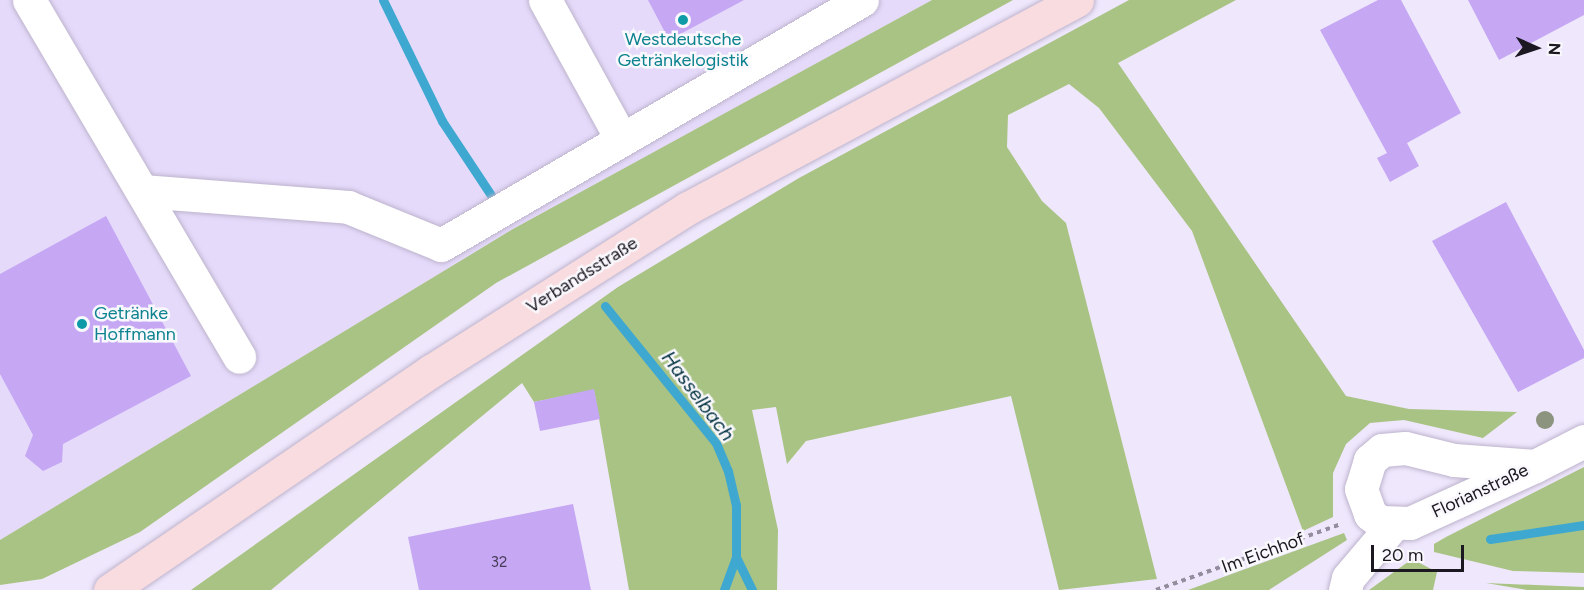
<!DOCTYPE html>
<meta charset="utf-8">
<style>
body{margin:0}
#map{position:relative;width:1584px;height:590px;overflow:hidden;background:#efe7fc;font-family:Figtree,sans-serif}
div>[style]{position:absolute}
[style*='--x']{left:calc(var(--x)*1px);top:calc(var(--y)*1px);width:calc(var(--w)*1px);rotate:calc(var(--a)*1deg)}
.built>*{inset:0;background:#e5dafa}
.green>*{inset:0;background:#a9c384}
.stream>*{height:9px;margin:-4.5px;padding:0 4.5px;transform-origin:4.5px;border-radius:4.5px;background:#3fa8d0}
.building>*{inset:0;background:#c5a7f4}
.path>*{height:4px;margin-top:-2px;transform-origin:0;background:repeating-linear-gradient(90deg,#938d9d 0 4.5px,transparent 0 9px)}
.roads{filter:drop-shadow(0 0 2px #bdb4cd) drop-shadow(0 0 2px #bdb4cd)}
.minor>*{height:33px;margin:-16.5px;padding:0 16.5px;transform-origin:16.5px;border-radius:16.5px;background:#fff}
.major>*{height:33px;margin:-16.5px;padding:0 16.5px;transform-origin:16.5px;border-radius:16.5px;background:#f9dce0}
.trees>*{width:18px;height:18px;margin:-9px;border-radius:50%;background:#8c937e}
.dots>*{width:16px;height:16px;translate:-50% -50%;box-sizing:border-box;border:3px solid #f9f8fd;border-radius:50%}
span{translate:-50% -50%;white-space:nowrap;text-align:center;line-height:1.15;-webkit-text-stroke:5px #f9f8fd;paint-order:stroke}
.number-label{font-size:15px;color:#463c56}
.number-label span{-webkit-text-stroke-width:0}
.culture-label{font-size:18px;color:#0d838f}
.left{translate:0 -50%;text-align:left}
.street-label{font-size:18px;color:#1c1821}
.water-label{font-size:20px;color:#003040;font-style:italic}
.north{position:absolute;left:1506px;top:18px;width:60px;height:60px;-webkit-text-stroke:4px #f9f8fd;paint-order:stroke;rotate:93deg;font-size:16px;font-weight:700;line-height:24px;text-align:center;color:#1c1821}
.north::after{content:'';display:block;margin:auto;width:21px;height:27px;background:#1c1821;clip-path:polygon(50% 0,100% 100%,50% 72%,0 100%)}
.scale{position:absolute;left:1371px;top:545px;width:93px;height:27px;box-sizing:border-box;border:3px solid #1c1821;border-top:0;padding-left:8px;font-size:18px;line-height:21px;white-space:nowrap;color:#1c1821;-webkit-text-stroke:4px #f9f8fd;paint-order:stroke}
</style>
<div id="map">
<div class="built">
<i style="clip-path:polygon(0 0,932px 0,513px 229px,0 540px)"></i>
</div>
<div class="green">
<i style="clip-path:polygon(932px 0,1013px 0,496px 283px,140px 532px,42px 579px,0 585px,0 540px,513px 229px)"></i>
<i style="clip-path:polygon(1129px 0,1236px 0,1118px 63px,1346px 396px,1409px 409px,1517px 412px,1483px 438px,1404px 420px,1370px 423px,1346px 444px,1333px 473px,1333px 517px,1303px 531px,1192px 231px,1099px 108px,1069px 84px,1008px 115px,1007px 147px,1042px 201px,1066px 223px,1157px 579px,1059px 590px,1011px 396px,806px 441px,787px 464px,776px 407px,752px 410px,778px 530px,777px 590px,629px 590px,594px 390px,534px 402px,522px 383px,271px 590px,191px 590px,618px 287px,799px 178px)"></i>
<i style="clip-path:polygon(1584px 467px,1584px 573px,1513px 571px,1434px 552px,1434px 544px,1446px 537px)"></i>
<i style="clip-path:polygon(1344px 533px,1347px 540px,1269px 590px,1188px 590px)"></i>
<i style="clip-path:polygon(1412px 559px,1437px 572px,1433px 590px,1369px 590px)"></i>
<i style="clip-path:polygon(1486px 583px,1584px 587px,1584px 590px,1527px 590px)"></i>
</div>
<div class="stream">
<i style="--x:383;--y:0;--w:135;--a:64"></i>
<i style="--x:442;--y:121;--w:89;--a:56.5"></i>
<i style="--x:605;--y:306;--w:176;--a:51"></i>
<i style="--x:716;--y:443;--w:30;--a:67"></i>
<i style="--x:728;--y:471;--w:35;--a:77"></i>
<i style="--x:736;--y:505;--w:52;--a:90"></i>
<i style="--x:736;--y:557;--w:35;--a:110"></i>
<i style="--x:1490;--y:539;--w:95;--a:-8.5"></i>
<i style="--x:736;--y:557;--w:37;--a:64"></i>
</div>
<div class="building">
<i style="clip-path:polygon(648px 0,744px 0,669px 40px)"></i>
<i style="clip-path:polygon(1378px 0,1401px 0,1461px 113px,1407px 143px,1419px 166px,1390px 182px,1377px 158px,1387px 153px,1320px 30px)"></i>
<i style="clip-path:polygon(1468px 0,1584px 0,1584px 15px,1499px 60px)"></i>
<i style="clip-path:polygon(1506px 202px,1584px 350px,1584px 358px,1518px 392px,1432px 241px)"></i>
<i style="clip-path:polygon(106px 216px,191px 376px,63px 444px,62px 462px,43px 471px,25px 456px,33px 435px,0 374px,0 274px)"></i>
<i style="clip-path:polygon(594px 389px,600px 419px,540px 431px,534px 402px)"></i>
<i style="clip-path:polygon(573px 504px,591px 590px,419px 590px,408px 537px)"></i>
</div>
<div class="path">
<i style="--x:1156;--y:590;--w:194;--a:-19.6"></i>
</div>
<div class="roads">
<div class="minor">
<i style="--x:29;--y:0;--w:414;--a:59.5"></i>
<i style="--x:545;--y:0;--w:158;--a:61.2"></i>
<i style="--x:142;--y:191;--w:207;--a:4.4"></i>
<i style="--x:348;--y:207;--w:100;--a:22.2"></i>
<i style="--x:441;--y:245;--w:487;--a:-30.2"></i>
<i style="--x:1535;--y:466;--w:81;--a:-175.8"></i>
<i style="--x:1454;--y:460;--w:50;--a:-166.2"></i>
<i style="--x:1405;--y:448;--w:23;--a:175"></i>
<i style="--x:1382;--y:450;--w:16;--a:140"></i>
<i style="--x:1370;--y:460;--w:30;--a:107"></i>
<i style="--x:1361;--y:489;--w:27;--a:70"></i>
<i style="--x:1370;--y:514;--w:13;--a:39"></i>
<i style="--x:1380;--y:522;--w:30;--a:2"></i>
<i style="--x:1410;--y:523;--w:137;--a:-24.5"></i>
<i style="--x:1535;--y:466;--w:55;--a:-27"></i>
<i style="--x:1345;--y:590;--w:12;--a:-76"></i>
<i style="--x:1348;--y:578;--w:68;--a:-49.8"></i>
</div>
<div class="major">
<i style="--x:110;--y:590;--w:389;--a:-34.3"></i>
<i style="--x:431;--y:371;--w:304;--a:-32.4"></i>
<i style="--x:688;--y:208;--w:441;--a:-28.1"></i>
</div>
</div>
<div class="trees">
<i style="left:1545px;top:420px"></i>
</div>
<div class="dots">
<i style="left:683px;top:20px;background:#0f9aa8"></i>
<i style="left:82px;top:324px;background:#0f9aa8"></i>
</div>
<div class="number-label">
<span style="left:499px;top:563px">32</span>
</div>
<div class="culture-label">
<span style="left:683px;top:50px">Westdeutsche<br>Getränkelogistik</span>
<span class="left" style="left:94px;top:324px">Getränke<br>Hoffmann</span>
</div>
<div class="street-label">
<span style="left:582px;top:275px;rotate:-32deg">Verbandsstraße</span>
<span style="left:1480px;top:491px;rotate:-25deg">Florianstraße</span>
<span style="left:1263px;top:553px;rotate:-20deg">Im Eichhof</span>
</div>
<div class="water-label">
<span style="left:698px;top:396px;rotate:53deg">Hasselbach</span>
</div>
<div class="north">N</div>
<div class="scale">20 m</div>
</div>
